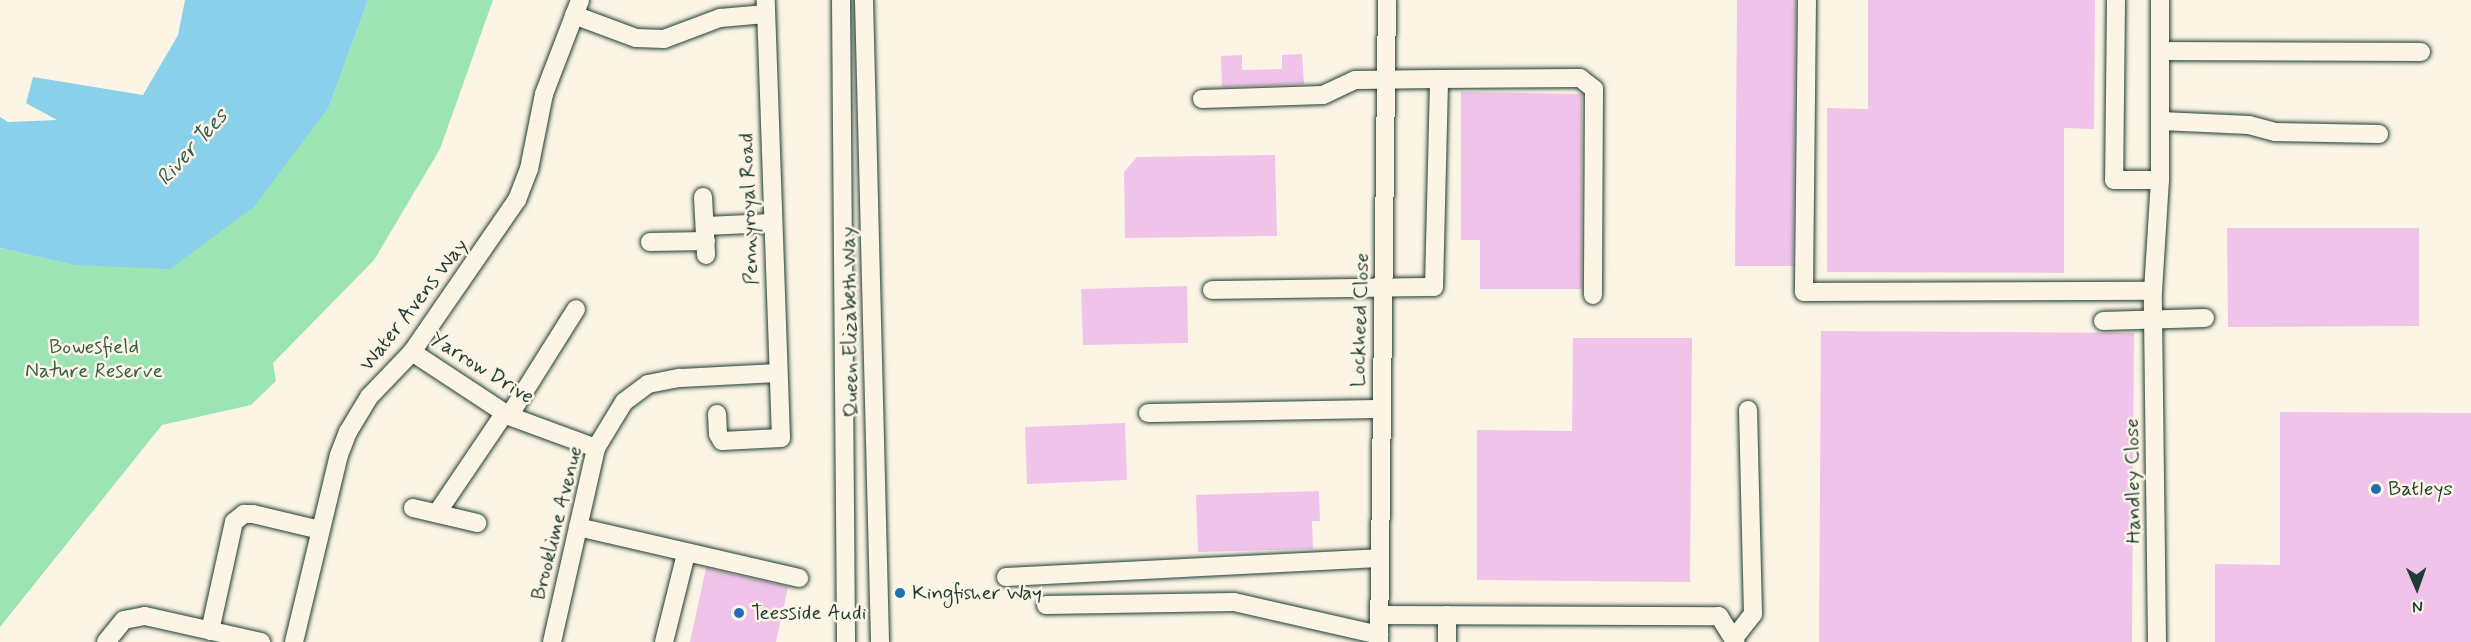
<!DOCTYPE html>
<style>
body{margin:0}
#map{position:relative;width:2471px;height:642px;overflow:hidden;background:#fcf5e5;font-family:Mynerve,sans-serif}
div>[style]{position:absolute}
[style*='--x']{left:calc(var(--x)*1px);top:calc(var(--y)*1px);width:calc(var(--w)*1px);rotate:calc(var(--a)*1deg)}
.green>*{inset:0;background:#9ce4b3}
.water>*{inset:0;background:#89d0ea}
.building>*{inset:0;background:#f0c4ea}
.roads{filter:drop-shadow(0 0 2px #1f3d34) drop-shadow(0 0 2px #1f3d34)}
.minor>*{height:18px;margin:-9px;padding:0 9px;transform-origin:9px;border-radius:9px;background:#fcf5e5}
.dots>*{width:16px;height:16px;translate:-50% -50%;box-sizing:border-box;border:3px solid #fcf5e5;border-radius:50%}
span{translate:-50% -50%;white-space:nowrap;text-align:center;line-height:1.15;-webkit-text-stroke:5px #fcf5e5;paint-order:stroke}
.street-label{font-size:21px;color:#1f3d34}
.park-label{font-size:21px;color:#385e4d}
.poi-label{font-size:21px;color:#1f3d34}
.left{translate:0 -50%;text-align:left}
.water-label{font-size:22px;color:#345a58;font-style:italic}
.north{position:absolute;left:2387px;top:558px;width:60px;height:60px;-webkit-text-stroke:4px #fcf5e5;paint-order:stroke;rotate:178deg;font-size:16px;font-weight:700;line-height:24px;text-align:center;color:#1f3d34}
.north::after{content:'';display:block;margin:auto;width:21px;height:27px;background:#1f3d34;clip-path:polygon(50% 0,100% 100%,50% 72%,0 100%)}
</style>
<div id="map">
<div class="green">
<i style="clip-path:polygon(368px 0,493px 0,440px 149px,374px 260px,273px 363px,276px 381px,251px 405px,162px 425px,0 627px,0 248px,73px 265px,329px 107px)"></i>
</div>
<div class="water">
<i style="clip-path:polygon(185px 0,368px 0,329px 107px,254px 207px,170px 269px,73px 265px,0 248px,0 117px,8px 122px,57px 120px,26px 103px,33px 77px,143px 95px,178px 35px)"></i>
</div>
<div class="building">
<i style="clip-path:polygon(1737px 0,1796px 0,1793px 266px,1735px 266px)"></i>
<i style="clip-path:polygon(1868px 0,2095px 0,2094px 129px,2064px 128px,2064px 273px,1827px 272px,1827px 108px,1868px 109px)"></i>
<i style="clip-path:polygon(1302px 54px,1304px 84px,1222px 87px,1221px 56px,1242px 55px,1242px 70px,1282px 69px,1282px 55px)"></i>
<i style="clip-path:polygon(1461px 92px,1582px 94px,1582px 289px,1480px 289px,1480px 240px,1461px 240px)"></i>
<i style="clip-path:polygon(1275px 155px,1277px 236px,1125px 238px,1124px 172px,1137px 157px)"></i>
<i style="clip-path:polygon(2227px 228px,2419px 228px,2419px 326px,2228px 327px)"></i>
<i style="clip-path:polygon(1187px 286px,1188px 343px,1083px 345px,1081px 289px)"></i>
<i style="clip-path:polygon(1821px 331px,2134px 333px,2132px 642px,1819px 642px)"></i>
<i style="clip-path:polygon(1573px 338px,1692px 338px,1690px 582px,1477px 580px,1477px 430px,1572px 431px)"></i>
<i style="clip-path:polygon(2280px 412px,2471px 413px,2471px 642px,2215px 642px,2215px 564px,2280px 565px)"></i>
<i style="clip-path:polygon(1125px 423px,1127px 480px,1027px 484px,1025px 427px)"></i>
<i style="clip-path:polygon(1319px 491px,1320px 521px,1312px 521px,1313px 549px,1198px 552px,1196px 495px)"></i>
<i style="clip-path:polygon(706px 568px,788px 587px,776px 642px,690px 642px)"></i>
</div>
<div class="roads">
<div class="minor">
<i style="--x:841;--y:0;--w:642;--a:89.55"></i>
<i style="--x:864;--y:0;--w:642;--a:88.57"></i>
<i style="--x:1807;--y:0;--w:292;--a:90.6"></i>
<i style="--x:1804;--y:292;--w:349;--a:-0.2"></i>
<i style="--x:2116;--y:0;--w:180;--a:90.6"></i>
<i style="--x:2114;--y:180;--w:46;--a:0"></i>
<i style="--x:574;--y:15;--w:66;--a:20.4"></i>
<i style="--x:636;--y:38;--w:28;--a:2"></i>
<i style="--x:664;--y:39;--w:60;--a:-20.6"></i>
<i style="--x:720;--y:18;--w:46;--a:-5"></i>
<i style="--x:2160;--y:51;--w:261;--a:0.2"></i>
<i style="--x:1202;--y:99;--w:121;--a:-1.9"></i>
<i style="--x:1323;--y:95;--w:35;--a:-25"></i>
<i style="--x:1355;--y:80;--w:84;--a:-0.7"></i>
<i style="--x:2161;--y:121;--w:88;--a:2.6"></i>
<i style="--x:2249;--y:125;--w:27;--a:15"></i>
<i style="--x:2275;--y:132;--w:104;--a:1.1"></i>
<i style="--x:703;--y:197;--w:58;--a:87"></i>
<i style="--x:705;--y:226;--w:66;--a:-2.6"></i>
<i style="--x:650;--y:242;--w:56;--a:-1"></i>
<i style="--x:1212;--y:290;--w:222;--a:-0.8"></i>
<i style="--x:1434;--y:287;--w:208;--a:-88.6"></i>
<i style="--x:1439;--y:79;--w:141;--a:-0.4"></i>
<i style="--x:1580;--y:78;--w:18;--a:38"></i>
<i style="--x:1594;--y:89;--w:206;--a:90.3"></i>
<i style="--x:2103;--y:321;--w:102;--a:-1.7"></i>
<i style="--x:412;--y:352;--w:116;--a:33.4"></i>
<i style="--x:509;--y:416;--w:93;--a:20.2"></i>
<i style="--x:1148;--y:413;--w:232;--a:-1"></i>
<i style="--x:717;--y:414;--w:20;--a:87"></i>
<i style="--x:718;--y:434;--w:8;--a:60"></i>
<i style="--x:722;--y:441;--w:59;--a:-2.9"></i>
<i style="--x:781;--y:438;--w:438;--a:-92"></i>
<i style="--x:509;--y:416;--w:126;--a:-57.9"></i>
<i style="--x:413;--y:508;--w:66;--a:13.2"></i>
<i style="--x:437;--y:513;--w:120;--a:-55.9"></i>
<i style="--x:578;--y:527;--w:227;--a:13"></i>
<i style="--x:1006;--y:577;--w:373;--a:-2.9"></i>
<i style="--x:1046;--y:605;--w:188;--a:-0.9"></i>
<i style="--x:1234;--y:602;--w:149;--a:12.8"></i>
<i style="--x:1379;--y:615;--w:340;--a:0.2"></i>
<i style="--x:1719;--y:616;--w:31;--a:58"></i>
<i style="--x:210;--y:631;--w:112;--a:-77.6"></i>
<i style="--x:234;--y:522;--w:13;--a:-39"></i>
<i style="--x:244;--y:514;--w:9;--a:0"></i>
<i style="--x:253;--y:514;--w:69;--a:13.4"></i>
<i style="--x:1735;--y:637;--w:29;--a:-52"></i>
<i style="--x:1753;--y:614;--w:204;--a:-91.4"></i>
<i style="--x:106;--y:642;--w:28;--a:-51"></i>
<i style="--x:124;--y:620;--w:21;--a:-11"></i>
<i style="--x:145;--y:616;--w:119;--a:12.6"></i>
<i style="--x:294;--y:642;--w:192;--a:-76.5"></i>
<i style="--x:339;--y:455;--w:25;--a:-69"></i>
<i style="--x:348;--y:432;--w:41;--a:-59"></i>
<i style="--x:369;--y:397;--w:62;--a:-46.3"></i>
<i style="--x:412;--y:352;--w:185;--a:-55.4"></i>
<i style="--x:517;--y:200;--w:33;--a:-69"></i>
<i style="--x:529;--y:169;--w:76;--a:-78.7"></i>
<i style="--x:544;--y:94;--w:101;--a:-69"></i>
<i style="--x:552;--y:642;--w:199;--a:-77.2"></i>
<i style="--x:596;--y:448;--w:54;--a:-58.7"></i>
<i style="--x:624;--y:402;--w:30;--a:-37"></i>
<i style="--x:648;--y:384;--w:33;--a:-11"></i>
<i style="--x:680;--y:378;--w:98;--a:-2.9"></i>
<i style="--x:664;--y:642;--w:91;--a:-76"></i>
<i style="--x:1379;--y:642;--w:642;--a:-89.29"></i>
<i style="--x:1447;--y:642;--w:27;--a:-90"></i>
<i style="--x:2157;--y:642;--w:351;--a:-90.7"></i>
<i style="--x:2153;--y:291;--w:111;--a:-86.4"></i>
<i style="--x:2160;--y:180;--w:180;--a:-90"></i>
</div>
</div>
<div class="dots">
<i style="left:2376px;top:489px;background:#1f6fb2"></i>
<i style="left:900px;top:593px;background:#1f6fb2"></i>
<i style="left:739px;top:613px;background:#1f6fb2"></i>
</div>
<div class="street-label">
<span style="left:749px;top:209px;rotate:-92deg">Pennyroyal Road</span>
<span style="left:414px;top:305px;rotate:-52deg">Water Avens Way</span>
<span style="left:1360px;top:320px;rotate:-88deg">Lockheed Close</span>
<span style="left:850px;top:322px;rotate:-91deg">Queen Elizabeth Way</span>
<span style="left:482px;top:368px;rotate:32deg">Yarrow Drive</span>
<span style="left:2133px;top:481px;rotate:-91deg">Handley Close</span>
<span style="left:557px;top:523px;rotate:-76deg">Brooklime Avenue</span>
</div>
<div class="park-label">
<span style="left:94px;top:359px">Bowesfield<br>Nature Reserve</span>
</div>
<div class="poi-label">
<span class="left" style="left:2388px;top:489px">Batleys</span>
<span class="left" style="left:912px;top:593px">Kingfisher Way</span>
<span class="left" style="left:751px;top:613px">Teesside Audi</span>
</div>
<div class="water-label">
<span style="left:193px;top:148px;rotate:-48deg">River Tees</span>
</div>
<div class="north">N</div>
</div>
